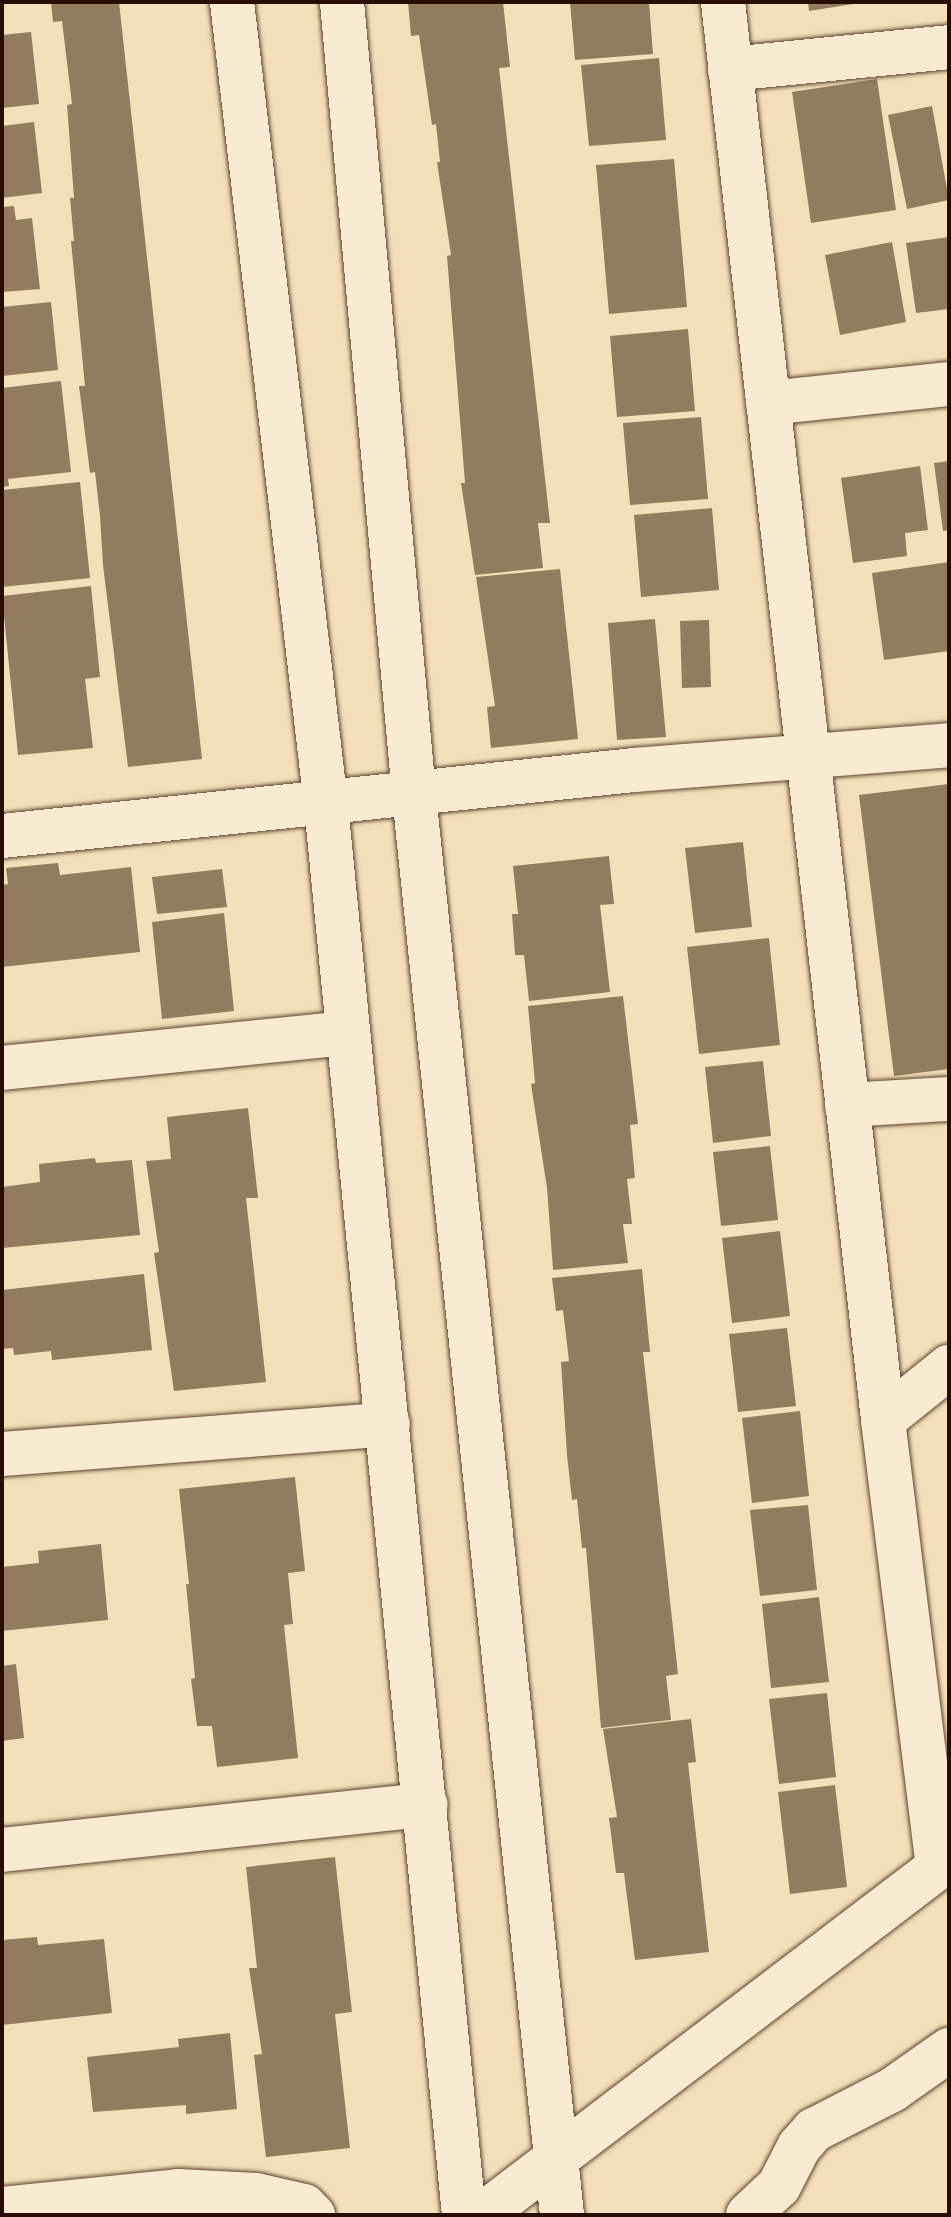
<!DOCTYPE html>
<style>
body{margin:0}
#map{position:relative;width:951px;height:2217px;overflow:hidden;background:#f4e0b8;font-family:"IM FELL French Canon",serif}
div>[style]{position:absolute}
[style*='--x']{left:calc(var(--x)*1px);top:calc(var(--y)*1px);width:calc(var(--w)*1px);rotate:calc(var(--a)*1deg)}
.building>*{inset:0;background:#937b60}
.roads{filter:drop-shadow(0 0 2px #5c422e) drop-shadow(0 0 2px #5c422e)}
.minor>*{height:44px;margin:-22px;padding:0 22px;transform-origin:22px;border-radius:22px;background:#f8ebd1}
span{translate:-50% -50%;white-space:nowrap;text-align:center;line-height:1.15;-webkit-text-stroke:6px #f8ebd1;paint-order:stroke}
.frame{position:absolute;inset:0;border:4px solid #290d00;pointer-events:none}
</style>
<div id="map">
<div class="building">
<i style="clip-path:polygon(51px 2px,119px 2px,202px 759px,128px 767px,103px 565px,100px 516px,95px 472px,90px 473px,79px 386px,85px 386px,71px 241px,74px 241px,70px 198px,74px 198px,67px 105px,72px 104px,62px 21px,53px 22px)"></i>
<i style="clip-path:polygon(408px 2px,503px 2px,510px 67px,499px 68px,550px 523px,538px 523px,543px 568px,475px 575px,461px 483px,465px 483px,447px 256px,451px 255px,437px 162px,440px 162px,436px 124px,432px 125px,419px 35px,411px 36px)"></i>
<i style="clip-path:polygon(570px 2px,649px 2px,653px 54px,575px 60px)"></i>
<i style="clip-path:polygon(808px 2px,853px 2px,853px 4px,809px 11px)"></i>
<i style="clip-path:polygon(31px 32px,39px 104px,2px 108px,2px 35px)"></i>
<i style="clip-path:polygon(659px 58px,666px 140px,589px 146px,581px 65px)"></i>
<i style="clip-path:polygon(877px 79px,896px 210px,811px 223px,792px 92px)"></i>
<i style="clip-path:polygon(932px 106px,949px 200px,907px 209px,888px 115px)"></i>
<i style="clip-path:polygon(34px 122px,42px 193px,2px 198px,2px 126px)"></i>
<i style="clip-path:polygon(674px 159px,687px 307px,609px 314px,596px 165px)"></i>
<i style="clip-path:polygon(14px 206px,16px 220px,32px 218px,40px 289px,2px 292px,2px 207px)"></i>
<i style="clip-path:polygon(949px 237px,949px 309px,916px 313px,906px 243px)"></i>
<i style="clip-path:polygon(892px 242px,906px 322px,840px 335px,825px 255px)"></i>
<i style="clip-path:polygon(51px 302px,58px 370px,2px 376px,2px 307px)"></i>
<i style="clip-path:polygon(688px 329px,695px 411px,617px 417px,610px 336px)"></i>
<i style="clip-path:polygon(61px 381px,71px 472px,8px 479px,9px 486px,2px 487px,2px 388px)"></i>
<i style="clip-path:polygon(701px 417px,708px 499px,630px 505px,623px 423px)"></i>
<i style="clip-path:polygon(949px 461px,949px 530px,943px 531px,934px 463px)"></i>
<i style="clip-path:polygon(920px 466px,928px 530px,905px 533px,907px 556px,853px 563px,841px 478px)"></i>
<i style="clip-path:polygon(80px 482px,90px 578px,2px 587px,2px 490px)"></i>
<i style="clip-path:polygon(712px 508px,719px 590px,641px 597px,634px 515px)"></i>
<i style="clip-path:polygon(949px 562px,949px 651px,884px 660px,872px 573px)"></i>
<i style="clip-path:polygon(560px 569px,578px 739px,491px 748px,487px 707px,495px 706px,476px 577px)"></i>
<i style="clip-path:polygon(91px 586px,100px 677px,85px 679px,93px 748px,18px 755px,2px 596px)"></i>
<i style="clip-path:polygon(655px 619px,666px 737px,617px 740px,608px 623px)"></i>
<i style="clip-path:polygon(709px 620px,711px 687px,682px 688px,680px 621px)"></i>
<i style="clip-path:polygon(949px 784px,949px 1069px,894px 1076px,859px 795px)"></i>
<i style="clip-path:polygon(743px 842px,752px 927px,695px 933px,685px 848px)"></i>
<i style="clip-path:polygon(609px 856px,614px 904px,600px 905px,610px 992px,529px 1001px,524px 955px,515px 955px,512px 914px,518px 914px,513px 866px)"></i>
<i style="clip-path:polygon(58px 863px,60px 875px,131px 867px,140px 952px,2px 967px,2px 885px,8px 884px,6px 868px)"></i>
<i style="clip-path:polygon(222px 869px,227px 907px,157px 914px,152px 877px)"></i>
<i style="clip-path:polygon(224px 913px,234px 1011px,162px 1019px,152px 922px)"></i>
<i style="clip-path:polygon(769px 938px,780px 1045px,699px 1054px,687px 947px)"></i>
<i style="clip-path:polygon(623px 996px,638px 1124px,630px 1125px,635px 1178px,627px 1179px,632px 1224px,623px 1224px,628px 1263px,553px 1270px,547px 1188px,531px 1084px,535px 1083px,528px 1006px)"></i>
<i style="clip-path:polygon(763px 1061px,771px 1136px,713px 1143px,705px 1067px)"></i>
<i style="clip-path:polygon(248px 1108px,258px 1198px,246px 1198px,266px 1382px,174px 1391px,154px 1253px,159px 1252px,146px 1161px,171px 1159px,167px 1117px)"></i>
<i style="clip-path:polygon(770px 1146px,778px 1220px,721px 1226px,713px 1152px)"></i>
<i style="clip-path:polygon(95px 1158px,96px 1163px,132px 1160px,140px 1235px,2px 1248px,2px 1187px,40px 1182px,39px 1164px)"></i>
<i style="clip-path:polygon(780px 1231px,790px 1316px,732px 1323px,722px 1238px)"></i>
<i style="clip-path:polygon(642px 1269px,650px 1352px,643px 1352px,678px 1674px,666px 1676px,671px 1720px,601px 1728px,586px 1548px,582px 1548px,577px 1499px,572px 1500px,567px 1455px,561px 1362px,569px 1361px,563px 1310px,556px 1311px,552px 1278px)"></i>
<i style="clip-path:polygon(144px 1274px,152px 1350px,52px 1360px,51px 1351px,14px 1355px,13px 1348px,2px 1349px,2px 1290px)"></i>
<i style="clip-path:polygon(787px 1328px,796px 1406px,738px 1412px,729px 1334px)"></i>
<i style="clip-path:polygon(800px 1411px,809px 1496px,752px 1503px,742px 1418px)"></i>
<i style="clip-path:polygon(295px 1477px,305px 1571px,288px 1573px,293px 1624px,284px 1625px,298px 1758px,217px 1767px,212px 1726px,197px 1726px,191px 1679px,195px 1678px,186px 1584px,189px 1584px,179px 1489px)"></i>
<i style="clip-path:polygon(808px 1505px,817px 1590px,760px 1596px,750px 1510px)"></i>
<i style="clip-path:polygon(101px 1544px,108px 1620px,2px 1631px,2px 1567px,39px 1563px,38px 1551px)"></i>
<i style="clip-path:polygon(819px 1597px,829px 1682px,771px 1688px,762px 1604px)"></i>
<i style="clip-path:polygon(16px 1664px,24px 1738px,2px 1741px,2px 1666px)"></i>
<i style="clip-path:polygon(827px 1693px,836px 1777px,779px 1784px,769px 1699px)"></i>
<i style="clip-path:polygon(691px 1719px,696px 1762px,688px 1763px,709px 1952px,635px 1960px,624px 1873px,616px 1873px,609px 1818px,617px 1817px,603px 1729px)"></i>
<i style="clip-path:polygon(835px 1785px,847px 1887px,790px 1894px,778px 1792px)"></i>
<i style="clip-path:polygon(335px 1857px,352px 2012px,335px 2014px,350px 2148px,266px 2157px,254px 2055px,262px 2054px,249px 1968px,257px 1968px,246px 1867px)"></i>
<i style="clip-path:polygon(37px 1937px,38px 1945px,104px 1939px,112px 2013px,2px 2025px,2px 1940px)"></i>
<i style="clip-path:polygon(230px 2033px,237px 2109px,186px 2114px,186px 2105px,93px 2112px,87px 2057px,179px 2047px,178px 2039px)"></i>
</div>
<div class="roads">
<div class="minor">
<i style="--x:232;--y:2;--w:808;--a:83.32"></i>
<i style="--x:326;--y:805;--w:1417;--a:84.41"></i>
<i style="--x:342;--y:2;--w:796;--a:84.81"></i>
<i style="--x:414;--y:795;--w:1428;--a:84.05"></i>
<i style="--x:723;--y:2;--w:1427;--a:83.56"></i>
<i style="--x:883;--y:1420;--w:451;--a:83"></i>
<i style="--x:730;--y:69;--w:220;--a:-5.7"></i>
<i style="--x:768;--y:403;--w:182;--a:-6"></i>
<i style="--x:2;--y:836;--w:635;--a:-5.96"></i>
<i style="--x:634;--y:770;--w:316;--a:-4.5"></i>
<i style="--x:2;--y:1068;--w:348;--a:-5.8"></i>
<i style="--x:847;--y:1105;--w:102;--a:-3.4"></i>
<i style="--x:883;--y:1420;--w:85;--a:-38.8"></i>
<i style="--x:2;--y:1454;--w:387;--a:-4.4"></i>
<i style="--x:2;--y:1850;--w:426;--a:-6.1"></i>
<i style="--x:2;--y:2209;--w:177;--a:-5.8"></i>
<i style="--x:178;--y:2191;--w:78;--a:2.9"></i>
<i style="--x:256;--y:2195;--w:49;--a:12.9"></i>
<i style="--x:304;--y:2206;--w:13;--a:45"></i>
<i style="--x:482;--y:2215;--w:587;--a:-37.32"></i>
<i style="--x:748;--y:2215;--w:42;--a:-43.1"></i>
<i style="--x:779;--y:2186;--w:44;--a:-62.9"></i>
<i style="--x:799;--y:2147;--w:23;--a:-49"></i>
<i style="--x:814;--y:2130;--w:88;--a:-27.1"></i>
<i style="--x:892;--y:2090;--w:70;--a:-35.1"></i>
</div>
</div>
<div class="frame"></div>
</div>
